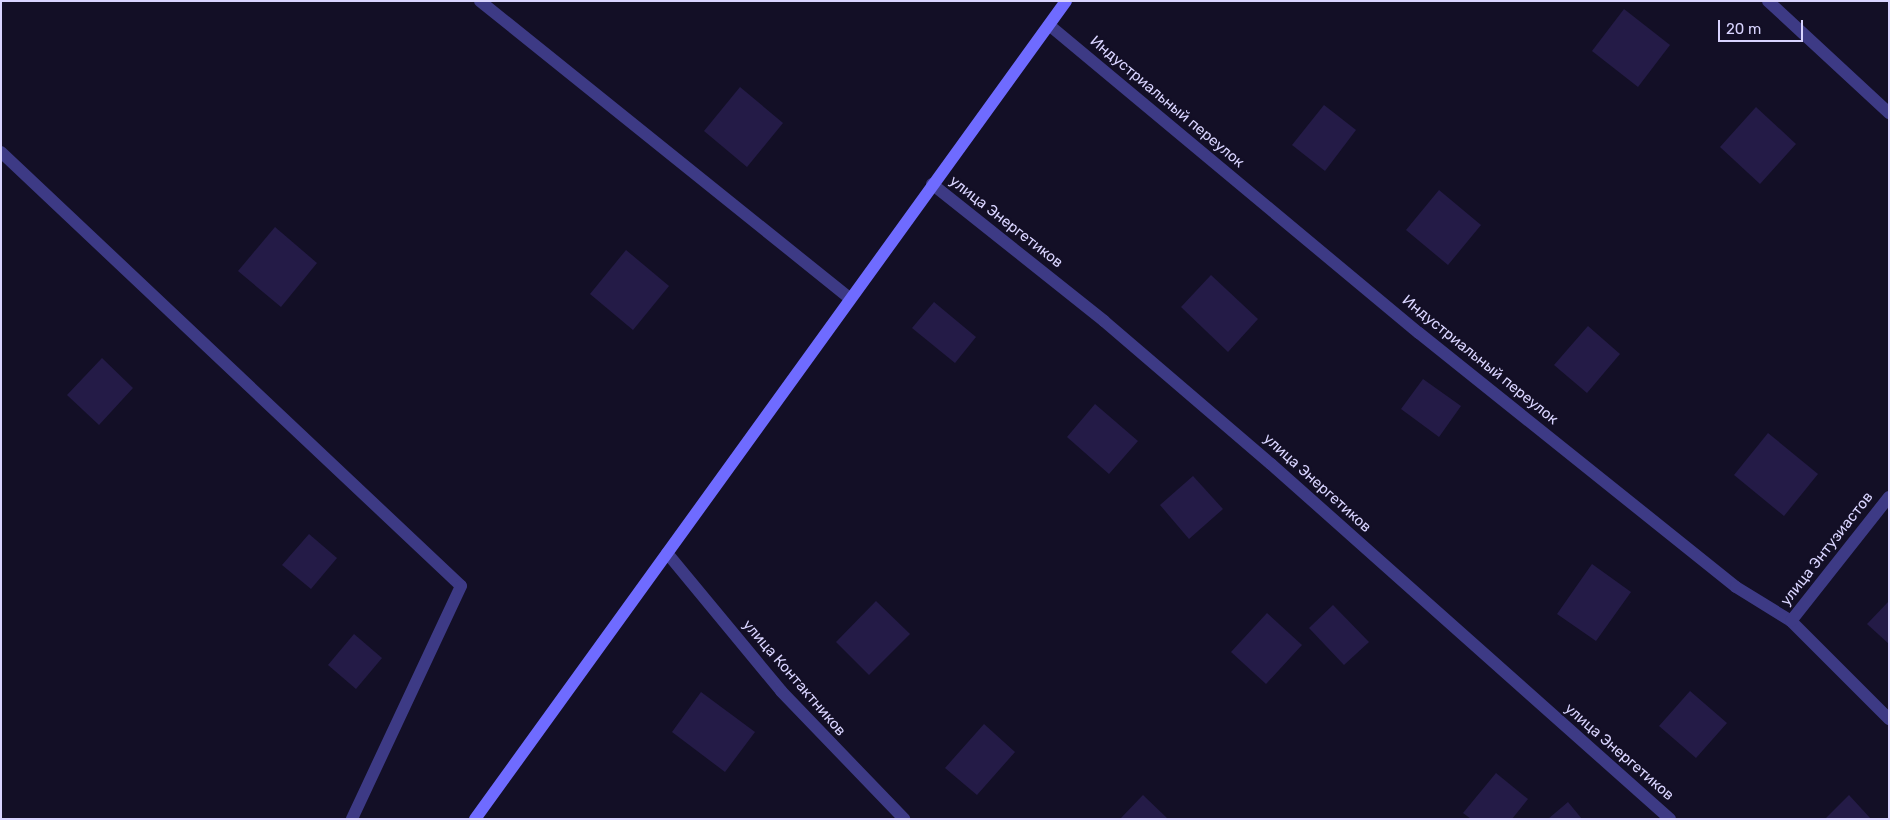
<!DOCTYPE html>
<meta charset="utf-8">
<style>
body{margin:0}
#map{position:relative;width:1890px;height:820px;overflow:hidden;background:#130f26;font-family:Rubik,sans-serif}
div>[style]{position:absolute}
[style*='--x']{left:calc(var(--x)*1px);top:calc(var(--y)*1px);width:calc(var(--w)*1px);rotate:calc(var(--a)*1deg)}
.building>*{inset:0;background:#241b47}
.lane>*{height:12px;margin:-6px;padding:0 6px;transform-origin:6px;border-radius:6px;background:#3d3a85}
.street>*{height:12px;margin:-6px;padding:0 6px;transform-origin:6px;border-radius:6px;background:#3d3a85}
.secondary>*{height:12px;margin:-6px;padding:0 6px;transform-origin:6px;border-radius:6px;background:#6f6bff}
span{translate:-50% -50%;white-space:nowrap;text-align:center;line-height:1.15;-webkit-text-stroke:4.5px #130f26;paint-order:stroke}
.street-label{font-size:15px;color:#d9d4ff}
.frame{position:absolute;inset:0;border:2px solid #d9d4ff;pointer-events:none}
.scale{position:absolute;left:1718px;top:20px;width:85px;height:22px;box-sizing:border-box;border:2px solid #d9d4ff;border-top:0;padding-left:6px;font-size:15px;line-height:18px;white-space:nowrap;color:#d9d4ff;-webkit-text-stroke:4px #130f26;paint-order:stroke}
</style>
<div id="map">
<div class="building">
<i style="clip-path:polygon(1624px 9px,1670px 45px,1638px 87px,1592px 51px)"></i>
<i style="clip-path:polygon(740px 87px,783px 123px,747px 167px,704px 131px)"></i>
<i style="clip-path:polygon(1324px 105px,1356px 130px,1325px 171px,1292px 145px)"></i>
<i style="clip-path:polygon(1756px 107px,1796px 144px,1760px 184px,1720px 147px)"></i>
<i style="clip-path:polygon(1439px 190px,1481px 225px,1448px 265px,1406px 230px)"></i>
<i style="clip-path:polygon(275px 227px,317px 263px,281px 307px,238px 271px)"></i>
<i style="clip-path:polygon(626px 250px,669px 286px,633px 330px,590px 294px)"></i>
<i style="clip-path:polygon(1211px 275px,1258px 319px,1228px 352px,1181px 307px)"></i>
<i style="clip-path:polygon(934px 302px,976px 337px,955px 363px,912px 328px)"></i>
<i style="clip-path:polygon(1588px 326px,1620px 354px,1587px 393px,1554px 365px)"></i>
<i style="clip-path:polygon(102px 358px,133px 388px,99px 425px,67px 395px)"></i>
<i style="clip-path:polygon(1423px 379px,1461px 406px,1439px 437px,1401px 409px)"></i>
<i style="clip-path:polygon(1095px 404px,1138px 441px,1109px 474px,1067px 437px)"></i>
<i style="clip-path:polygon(1768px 433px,1818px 474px,1784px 516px,1734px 475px)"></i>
<i style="clip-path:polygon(1193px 476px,1223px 509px,1189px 539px,1160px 505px)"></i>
<i style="clip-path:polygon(309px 534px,337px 558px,311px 589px,282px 565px)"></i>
<i style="clip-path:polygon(1592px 564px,1631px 592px,1596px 641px,1557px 614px)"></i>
<i style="clip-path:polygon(876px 601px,910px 634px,869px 675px,836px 642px)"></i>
<i style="clip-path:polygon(1889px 601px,1889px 644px,1867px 624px)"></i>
<i style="clip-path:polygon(1333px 605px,1369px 642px,1344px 665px,1309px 628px)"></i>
<i style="clip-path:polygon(1267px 613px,1302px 645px,1266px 684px,1231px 652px)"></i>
<i style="clip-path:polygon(354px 634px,382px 658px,356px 689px,328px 665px)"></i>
<i style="clip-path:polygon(1690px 691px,1727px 723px,1696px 758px,1659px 726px)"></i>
<i style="clip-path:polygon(701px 692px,755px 732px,725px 772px,672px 732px)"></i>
<i style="clip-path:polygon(984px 724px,1015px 752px,977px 795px,945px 768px)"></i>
<i style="clip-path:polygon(1496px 773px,1528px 799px,1512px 819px,1471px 819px,1463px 813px)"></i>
<i style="clip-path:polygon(1143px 795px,1168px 819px,1120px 819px)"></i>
<i style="clip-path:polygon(1849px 795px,1871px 819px,1825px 819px)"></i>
<i style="clip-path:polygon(1568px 802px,1582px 819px,1548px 819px)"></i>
</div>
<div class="lane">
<i style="--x:480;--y:1;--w:474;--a:38.8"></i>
<i style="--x:1;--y:152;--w:632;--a:43.33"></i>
<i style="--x:461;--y:586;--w:257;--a:115.1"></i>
</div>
<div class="street">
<i style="--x:1768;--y:1;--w:165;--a:42.8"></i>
<i style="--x:1049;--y:25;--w:481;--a:39.8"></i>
<i style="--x:1419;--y:333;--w:406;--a:38.7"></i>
<i style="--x:1736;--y:587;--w:65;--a:31.7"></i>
<i style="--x:1791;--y:621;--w:139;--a:45"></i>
<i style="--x:932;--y:184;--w:220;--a:38.5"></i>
<i style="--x:1104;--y:321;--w:220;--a:40.6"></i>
<i style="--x:1271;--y:464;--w:534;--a:41.66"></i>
<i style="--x:667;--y:553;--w:179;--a:50.4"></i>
<i style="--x:781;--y:691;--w:178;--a:46.1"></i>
<i style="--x:1791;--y:621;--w:158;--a:-51.7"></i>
</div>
<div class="secondary">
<i style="--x:475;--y:819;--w:1009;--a:-54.15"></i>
</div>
<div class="street-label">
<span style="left:1167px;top:102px;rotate:40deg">Индустриальный переулок</span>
<span style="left:1006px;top:222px;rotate:38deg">улица Энергетиков</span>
<span style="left:1480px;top:360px;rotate:39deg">Индустриальный переулок</span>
<span style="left:1317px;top:483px;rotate:42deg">улица Энергетиков</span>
<span style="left:1827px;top:549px;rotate:-52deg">улица Энтузиастов</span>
<span style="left:794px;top:678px;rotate:49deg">улица Контактников</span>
<span style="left:1619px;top:752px;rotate:41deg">улица Энергетиков</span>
</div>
<div class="frame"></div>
<div class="scale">20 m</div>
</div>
